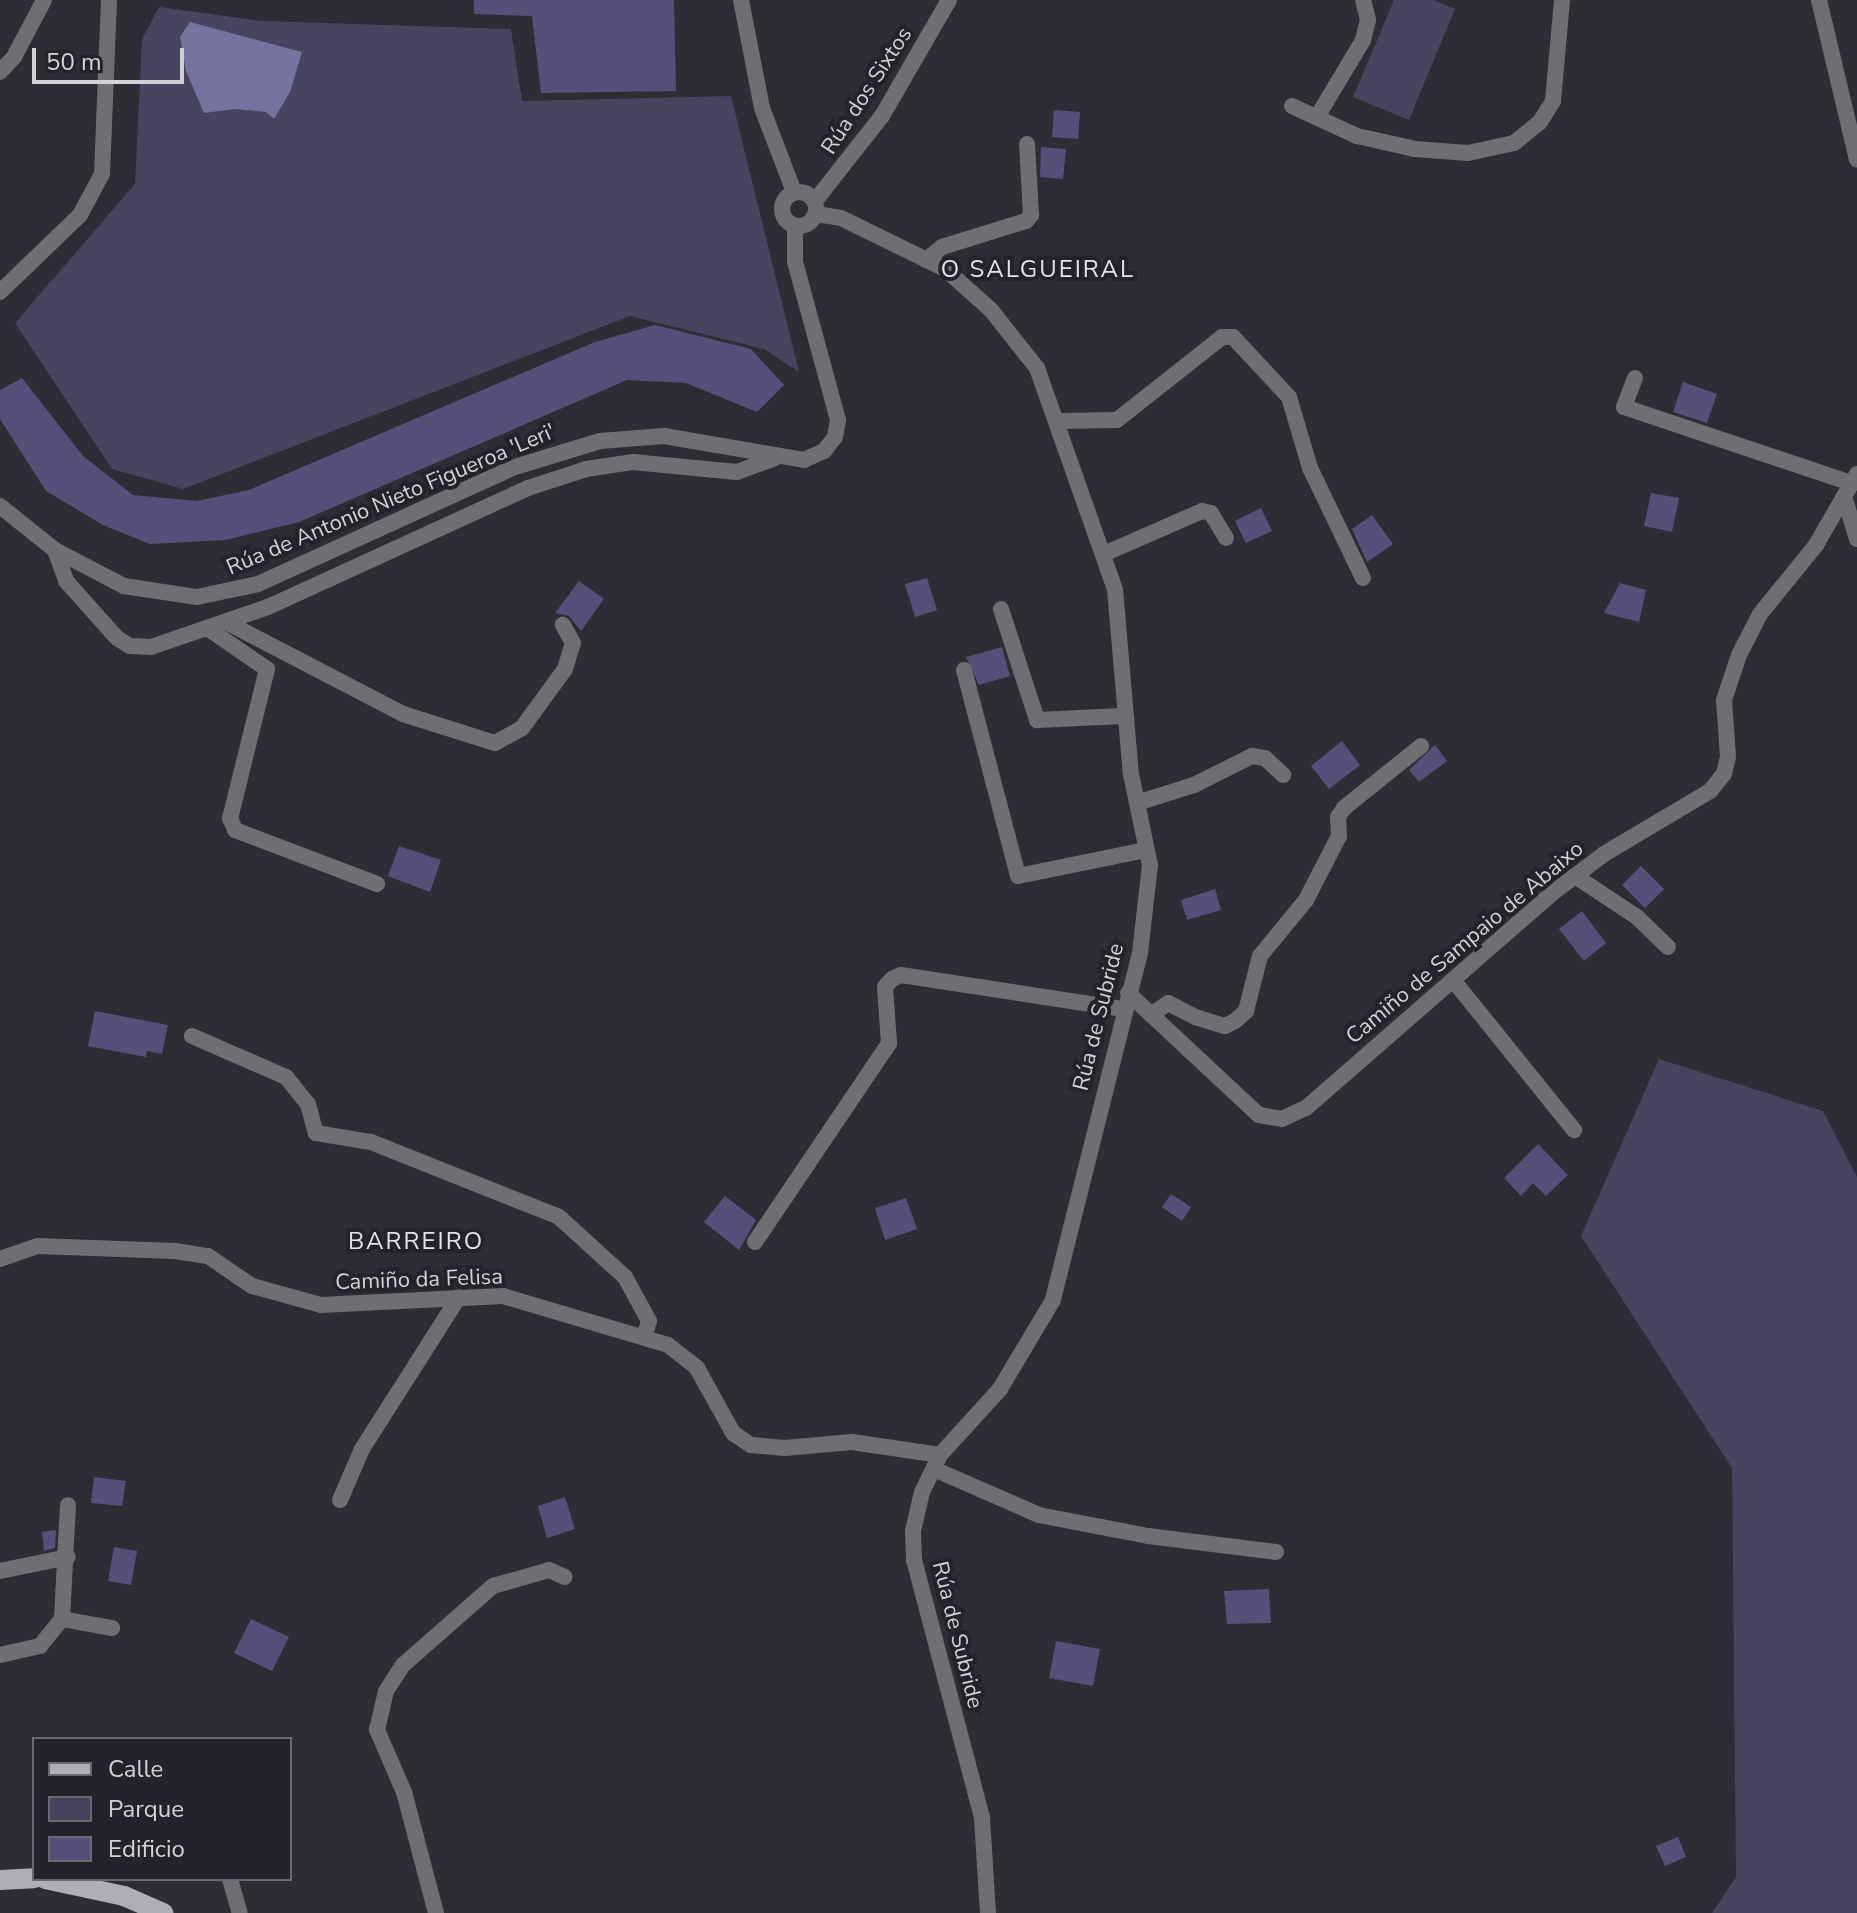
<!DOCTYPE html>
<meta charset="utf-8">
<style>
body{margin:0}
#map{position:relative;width:1857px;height:1913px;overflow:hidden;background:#2d2d36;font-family:"Nunito Sans",sans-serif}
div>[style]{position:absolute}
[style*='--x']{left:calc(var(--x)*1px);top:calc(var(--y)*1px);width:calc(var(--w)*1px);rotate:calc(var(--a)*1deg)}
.green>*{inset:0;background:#46445f}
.water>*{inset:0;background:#7673a0}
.building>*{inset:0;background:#54507a}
.minor>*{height:16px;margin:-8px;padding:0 8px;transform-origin:8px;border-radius:8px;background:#6e6e73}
.minor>.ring{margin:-8px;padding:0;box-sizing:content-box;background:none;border:16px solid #6e6e73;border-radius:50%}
.primary>*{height:20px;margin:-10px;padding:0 10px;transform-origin:10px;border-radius:10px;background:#aeaeb8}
span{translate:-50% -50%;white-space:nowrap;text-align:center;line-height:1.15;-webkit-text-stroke:8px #23232c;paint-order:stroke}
.street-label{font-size:22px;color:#d1d1d8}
.neighbourhood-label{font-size:24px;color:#e3e3f0;letter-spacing:2px}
.legend{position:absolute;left:32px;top:1737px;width:260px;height:144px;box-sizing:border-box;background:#23232c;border:2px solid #696971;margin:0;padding:10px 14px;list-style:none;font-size:24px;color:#d1d1d8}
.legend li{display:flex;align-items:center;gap:16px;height:40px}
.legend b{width:40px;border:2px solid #696971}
.scale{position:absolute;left:32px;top:48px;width:152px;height:36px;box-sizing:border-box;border:4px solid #d1d1d8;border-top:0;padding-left:10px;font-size:24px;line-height:28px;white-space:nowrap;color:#d1d1d8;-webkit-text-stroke:6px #23232c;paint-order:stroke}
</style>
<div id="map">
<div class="green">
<i style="clip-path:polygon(1394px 0,1433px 0,1455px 9px,1409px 120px,1353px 97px)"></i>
<i style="clip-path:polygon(159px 7px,262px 21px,511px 29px,522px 101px,731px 96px,799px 372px,764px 349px,630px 316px,183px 489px,112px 469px,15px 323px,135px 184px,142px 39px)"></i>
<i style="clip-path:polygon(1659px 1059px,1823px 1111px,1857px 1177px,1857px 1913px,1712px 1913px,1736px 1877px,1732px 1468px,1581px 1236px)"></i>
</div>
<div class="water">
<i style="clip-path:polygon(190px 22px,302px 52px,290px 92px,274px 119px,266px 112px,235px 109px,204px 113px,186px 71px,180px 37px)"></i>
</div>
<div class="building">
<i style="clip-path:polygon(474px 0,674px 0,676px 91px,541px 93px,532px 16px,474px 14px)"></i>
<i style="clip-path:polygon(1054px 110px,1080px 112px,1078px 139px,1052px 137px)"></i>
<i style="clip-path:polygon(1041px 147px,1066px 149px,1063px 179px,1040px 177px)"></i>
<i style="clip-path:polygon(655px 325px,751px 349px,784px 385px,757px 412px,686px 383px,627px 380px,299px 522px,226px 540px,150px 544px,103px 525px,46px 491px,0 419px,0 390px,22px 378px,83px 456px,133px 495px,197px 501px,249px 490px,595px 342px)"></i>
<i style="clip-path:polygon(1683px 382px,1717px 394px,1707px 423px,1673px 412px)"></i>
<i style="clip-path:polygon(1651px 493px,1679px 498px,1672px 532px,1644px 526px)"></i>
<i style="clip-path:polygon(1261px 508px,1272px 531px,1246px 543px,1235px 521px)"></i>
<i style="clip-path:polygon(1372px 515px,1393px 544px,1367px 562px,1352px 529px)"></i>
<i style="clip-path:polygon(927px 578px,937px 610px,915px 617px,905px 584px)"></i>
<i style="clip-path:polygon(579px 581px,604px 599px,581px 631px,569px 616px,555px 613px)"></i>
<i style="clip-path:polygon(1620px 583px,1646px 590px,1639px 622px,1604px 613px)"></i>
<i style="clip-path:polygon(1002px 647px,1010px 676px,979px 685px,966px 657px)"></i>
<i style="clip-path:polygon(1342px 741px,1360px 765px,1329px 789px,1311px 766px)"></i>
<i style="clip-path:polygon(1435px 745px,1447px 761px,1419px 782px,1409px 770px)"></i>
<i style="clip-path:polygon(399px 846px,441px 860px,430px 892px,388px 876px)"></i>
<i style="clip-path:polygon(1641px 866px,1664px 889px,1645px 908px,1622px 885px)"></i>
<i style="clip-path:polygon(1215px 889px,1221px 910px,1187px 920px,1181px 900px)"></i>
<i style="clip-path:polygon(1582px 911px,1606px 943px,1584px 961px,1559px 929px)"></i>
<i style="clip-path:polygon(95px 1011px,168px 1025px,162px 1054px,147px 1051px,146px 1057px,88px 1046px)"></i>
<i style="clip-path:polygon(1538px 1144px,1568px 1175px,1546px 1196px,1533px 1183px,1521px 1196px,1504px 1178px)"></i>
<i style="clip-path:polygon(1171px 1194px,1191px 1207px,1182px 1221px,1162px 1207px)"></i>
<i style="clip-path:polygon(725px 1196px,756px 1220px,739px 1250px,704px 1222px)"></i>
<i style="clip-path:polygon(906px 1198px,917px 1229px,885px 1240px,875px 1208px)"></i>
<i style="clip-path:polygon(94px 1477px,126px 1481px,122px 1506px,91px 1503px)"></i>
<i style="clip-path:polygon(565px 1497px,575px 1529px,547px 1538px,538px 1506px)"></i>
<i style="clip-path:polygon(56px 1530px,55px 1548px,44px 1551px,42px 1532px)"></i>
<i style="clip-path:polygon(114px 1547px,137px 1551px,131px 1585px,108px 1581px)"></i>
<i style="clip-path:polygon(1269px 1589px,1271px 1623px,1227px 1624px,1224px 1591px)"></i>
<i style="clip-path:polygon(251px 1619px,289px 1637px,272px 1671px,234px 1653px)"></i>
<i style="clip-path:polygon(1056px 1641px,1100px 1649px,1093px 1686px,1049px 1678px)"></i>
<i style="clip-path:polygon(1678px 1837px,1686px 1857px,1665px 1866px,1656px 1846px)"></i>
</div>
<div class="minor">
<i style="--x:741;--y:0;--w:110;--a:79"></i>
<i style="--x:762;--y:108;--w:90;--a:69.1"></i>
<i style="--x:1819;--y:0;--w:164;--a:76.6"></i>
<i style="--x:0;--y:72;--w:21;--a:-47"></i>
<i style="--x:14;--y:57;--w:64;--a:-62.2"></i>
<i style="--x:1292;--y:106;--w:72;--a:24.8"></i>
<i style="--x:1357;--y:136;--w:59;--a:12.6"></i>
<i style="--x:1415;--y:149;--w:53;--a:4.3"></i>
<i style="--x:1468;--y:153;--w:47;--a:-12.3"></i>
<i style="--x:1514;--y:143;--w:33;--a:-39"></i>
<i style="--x:1540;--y:122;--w:25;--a:-58"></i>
<i style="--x:1553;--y:101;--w:101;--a:-84.9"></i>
<i style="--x:1317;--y:117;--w:90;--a:-59.1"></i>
<i style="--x:1363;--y:40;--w:21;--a:-76"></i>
<i style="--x:1368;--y:20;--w:21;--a:-104"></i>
<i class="ring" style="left:782px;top:192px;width:18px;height:18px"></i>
<i style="--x:815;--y:201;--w:108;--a:-51.8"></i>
<i style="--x:882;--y:116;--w:134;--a:-60"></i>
<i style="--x:816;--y:214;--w:25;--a:9"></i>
<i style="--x:841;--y:218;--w:116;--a:26.1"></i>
<i style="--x:945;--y:269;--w:62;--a:41.7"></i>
<i style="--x:991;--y:310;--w:74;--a:51.6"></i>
<i style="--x:1037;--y:368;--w:234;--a:70.6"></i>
<i style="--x:1115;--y:589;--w:186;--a:85.1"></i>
<i style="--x:1131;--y:774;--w:93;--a:78.2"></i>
<i style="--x:1150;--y:865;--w:89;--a:96.5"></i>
<i style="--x:1140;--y:953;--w:358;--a:104.1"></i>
<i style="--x:1053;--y:1300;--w:104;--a:120.8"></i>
<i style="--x:1000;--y:1389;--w:89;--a:132.3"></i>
<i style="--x:940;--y:1455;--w:41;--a:115.9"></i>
<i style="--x:922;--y:1492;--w:40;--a:103"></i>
<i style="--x:913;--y:1531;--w:29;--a:88"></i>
<i style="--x:914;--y:1560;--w:267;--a:75.2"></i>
<i style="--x:982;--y:1818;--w:95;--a:86.4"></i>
<i style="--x:926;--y:260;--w:21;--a:-39"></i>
<i style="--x:942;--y:247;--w:88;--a:-17.2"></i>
<i style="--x:1026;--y:221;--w:8;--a:-50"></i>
<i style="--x:1031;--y:215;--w:71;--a:-93.2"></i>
<i style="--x:0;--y:292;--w:111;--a:-43.9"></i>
<i style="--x:80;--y:215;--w:47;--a:-61.8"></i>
<i style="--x:102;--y:174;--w:174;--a:-87.7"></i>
<i style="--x:1635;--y:378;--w:31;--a:111"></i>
<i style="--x:1624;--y:407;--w:239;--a:18.5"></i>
<i style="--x:1057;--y:421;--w:60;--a:-1"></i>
<i style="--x:1117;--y:420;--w:134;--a:-38.3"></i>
<i style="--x:1222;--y:337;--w:11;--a:0"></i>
<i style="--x:1233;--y:337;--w:82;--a:47"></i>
<i style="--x:1289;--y:397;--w:74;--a:73.5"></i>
<i style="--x:1310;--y:468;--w:122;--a:64.3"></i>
<i style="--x:1844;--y:496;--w:45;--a:73.2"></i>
<i style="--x:0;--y:506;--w:70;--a:38.7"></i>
<i style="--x:55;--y:550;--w:78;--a:27.6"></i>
<i style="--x:124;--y:586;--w:74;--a:8.6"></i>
<i style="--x:197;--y:597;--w:62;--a:-12"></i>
<i style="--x:258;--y:584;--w:282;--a:-24.5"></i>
<i style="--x:515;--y:467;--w:89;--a:-17"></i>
<i style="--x:600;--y:441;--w:64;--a:-4.5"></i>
<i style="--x:664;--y:436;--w:142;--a:9.7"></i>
<i style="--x:804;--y:460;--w:22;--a:-24"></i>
<i style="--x:824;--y:451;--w:18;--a:-52"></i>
<i style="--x:835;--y:437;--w:17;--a:-80"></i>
<i style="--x:838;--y:420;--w:164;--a:-105.2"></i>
<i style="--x:795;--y:262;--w:35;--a:-90"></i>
<i style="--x:55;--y:550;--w:33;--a:70"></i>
<i style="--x:66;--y:581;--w:76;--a:48.2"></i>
<i style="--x:117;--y:638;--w:15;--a:32"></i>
<i style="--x:130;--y:646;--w:21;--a:3"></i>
<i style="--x:151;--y:647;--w:124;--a:-18.9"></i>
<i style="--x:268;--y:607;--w:286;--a:-24.6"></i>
<i style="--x:528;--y:488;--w:61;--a:-18.1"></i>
<i style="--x:586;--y:469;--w:48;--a:-8.5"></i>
<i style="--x:633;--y:462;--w:104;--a:5.5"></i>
<i style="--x:737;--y:472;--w:40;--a:-20.2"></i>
<i style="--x:1106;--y:553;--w:105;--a:-23.6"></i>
<i style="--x:1202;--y:511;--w:9;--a:13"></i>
<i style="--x:1211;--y:513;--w:29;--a:59"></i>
<i style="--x:1001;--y:609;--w:117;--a:72"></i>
<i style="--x:1037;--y:720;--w:86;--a:-2.7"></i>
<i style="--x:228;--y:623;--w:197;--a:27.5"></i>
<i style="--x:403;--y:714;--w:96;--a:17.5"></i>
<i style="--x:495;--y:743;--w:31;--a:-29"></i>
<i style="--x:522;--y:728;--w:73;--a:-53.9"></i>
<i style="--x:565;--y:669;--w:27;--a:-73"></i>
<i style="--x:573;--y:643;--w:21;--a:-119"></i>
<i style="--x:210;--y:630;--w:69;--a:34.4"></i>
<i style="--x:267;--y:669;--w:154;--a:103.9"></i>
<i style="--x:230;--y:818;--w:13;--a:67"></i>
<i style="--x:235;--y:830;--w:152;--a:20.8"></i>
<i style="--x:964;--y:670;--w:213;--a:75.3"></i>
<i style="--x:1018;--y:876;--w:131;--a:-11.5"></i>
<i style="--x:1137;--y:803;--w:60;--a:-17.5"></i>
<i style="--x:1194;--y:785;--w:65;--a:-26.6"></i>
<i style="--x:1252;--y:756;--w:13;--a:9"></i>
<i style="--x:1265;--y:758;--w:25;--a:43"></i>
<i style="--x:1575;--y:876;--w:74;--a:33.5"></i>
<i style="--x:1637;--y:917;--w:43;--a:44.1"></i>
<i style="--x:1453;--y:980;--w:193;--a:51.1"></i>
<i style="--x:1128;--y:993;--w:179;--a:43"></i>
<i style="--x:1259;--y:1115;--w:23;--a:10"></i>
<i style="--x:1282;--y:1119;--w:26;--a:-25"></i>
<i style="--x:1306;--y:1108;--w:325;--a:-41.1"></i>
<i style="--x:1551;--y:894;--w:66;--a:-37"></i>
<i style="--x:1604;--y:854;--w:123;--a:-30.7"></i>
<i style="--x:1710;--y:791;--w:22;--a:-51"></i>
<i style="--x:1724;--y:774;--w:17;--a:-77"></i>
<i style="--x:1728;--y:757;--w:57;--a:-94"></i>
<i style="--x:1724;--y:700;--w:47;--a:-71.6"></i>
<i style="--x:1739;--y:655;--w:46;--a:-62.9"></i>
<i style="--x:1760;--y:614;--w:89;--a:-50.9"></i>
<i style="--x:1816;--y:545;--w:82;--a:-60"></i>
<i style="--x:1151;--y:1015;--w:21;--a:-35"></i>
<i style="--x:1168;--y:1003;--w:30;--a:27"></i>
<i style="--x:1195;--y:1017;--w:31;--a:17"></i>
<i style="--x:1225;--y:1026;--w:11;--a:-27"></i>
<i style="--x:1235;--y:1021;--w:15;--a:-42"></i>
<i style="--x:1246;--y:1011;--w:57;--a:-75.7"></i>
<i style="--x:1260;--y:956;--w:72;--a:-50.6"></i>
<i style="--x:1306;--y:900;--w:72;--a:-62.7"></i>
<i style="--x:1339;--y:836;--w:19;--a:-93"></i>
<i style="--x:1338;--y:817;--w:11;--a:-56"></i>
<i style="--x:1344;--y:808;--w:99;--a:-38.8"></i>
<i style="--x:192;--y:1036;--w:103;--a:23.6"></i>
<i style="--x:286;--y:1077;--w:35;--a:51"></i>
<i style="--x:308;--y:1104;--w:30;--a:75"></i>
<i style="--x:316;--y:1133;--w:56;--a:9.3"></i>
<i style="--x:371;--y:1142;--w:202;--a:21.7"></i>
<i style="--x:559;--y:1217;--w:89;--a:42.3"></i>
<i style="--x:625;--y:1277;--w:50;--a:61.4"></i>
<i style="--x:649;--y:1321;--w:14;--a:107"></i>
<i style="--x:755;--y:1242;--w:240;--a:-56"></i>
<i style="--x:889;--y:1043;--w:56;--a:-94.1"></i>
<i style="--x:885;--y:987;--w:11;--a:-49"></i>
<i style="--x:892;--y:979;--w:10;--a:-24"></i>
<i style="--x:901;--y:975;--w:225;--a:8.7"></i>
<i style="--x:0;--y:1259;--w:39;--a:-19"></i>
<i style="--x:37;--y:1246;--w:138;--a:2.1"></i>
<i style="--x:175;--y:1251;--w:33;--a:9"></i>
<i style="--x:208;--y:1256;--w:53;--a:34.3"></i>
<i style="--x:252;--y:1286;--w:72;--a:15.4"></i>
<i style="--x:321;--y:1305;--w:182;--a:-2.8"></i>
<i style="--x:503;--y:1296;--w:172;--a:16.5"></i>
<i style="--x:668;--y:1345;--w:37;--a:38"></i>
<i style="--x:697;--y:1368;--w:74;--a:61"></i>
<i style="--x:733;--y:1433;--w:22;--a:34"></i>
<i style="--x:751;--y:1445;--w:34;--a:5"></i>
<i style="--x:785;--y:1448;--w:67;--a:-5.1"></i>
<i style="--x:852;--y:1442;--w:89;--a:8.4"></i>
<i style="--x:936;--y:1470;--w:112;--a:23.6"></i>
<i style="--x:1039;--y:1515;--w:111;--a:10.9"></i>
<i style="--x:1148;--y:1536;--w:129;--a:7.1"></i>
<i style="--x:340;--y:1500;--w:56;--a:-66.7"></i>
<i style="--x:362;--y:1449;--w:180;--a:-57.5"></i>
<i style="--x:0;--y:1571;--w:69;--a:-11.6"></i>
<i style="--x:62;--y:1619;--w:51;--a:10.2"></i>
<i style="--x:0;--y:1655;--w:41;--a:-12.7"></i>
<i style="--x:40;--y:1646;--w:35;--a:-51"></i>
<i style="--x:62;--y:1619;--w:114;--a:-87"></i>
<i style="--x:230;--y:1879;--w:35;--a:74"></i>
<i style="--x:436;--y:1913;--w:125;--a:-104.8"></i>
<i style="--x:404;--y:1792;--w:68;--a:-113.5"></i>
<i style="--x:377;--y:1730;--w:40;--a:-77"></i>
<i style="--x:386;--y:1691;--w:31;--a:-57"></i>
<i style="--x:403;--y:1665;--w:120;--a:-41.3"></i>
<i style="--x:493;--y:1586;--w:58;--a:-15.9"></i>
<i style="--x:549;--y:1570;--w:17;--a:24"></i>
</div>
<div class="primary">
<i style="--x:45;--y:1879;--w:81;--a:12.1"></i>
<i style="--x:124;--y:1896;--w:43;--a:23.6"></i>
<i style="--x:0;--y:1880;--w:34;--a:-3"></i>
</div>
<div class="street-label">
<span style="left:867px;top:91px;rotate:-57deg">Rúa dos Sixtos</span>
<span style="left:391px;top:500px;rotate:-23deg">Rúa de Antonio Nieto Figueroa 'Leri'</span>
<span style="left:1465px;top:943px;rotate:-40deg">Camiño de Sampaio de Abaixo</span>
<span style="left:1099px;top:1017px;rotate:-76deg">Rúa de Subride</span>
<span style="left:419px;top:1280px;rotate:-2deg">Camiño da Felisa</span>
<span style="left:957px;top:1635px;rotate:76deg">Rúa de Subride</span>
</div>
<div class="neighbourhood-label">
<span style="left:1038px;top:270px">O SALGUEIRAL</span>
<span style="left:416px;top:1242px">BARREIRO</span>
</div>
<ul class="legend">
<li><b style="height:10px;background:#aeaeb8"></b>Calle</li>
<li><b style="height:22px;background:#46445f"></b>Parque</li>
<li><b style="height:22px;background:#54507a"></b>Edificio</li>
</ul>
<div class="scale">50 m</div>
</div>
